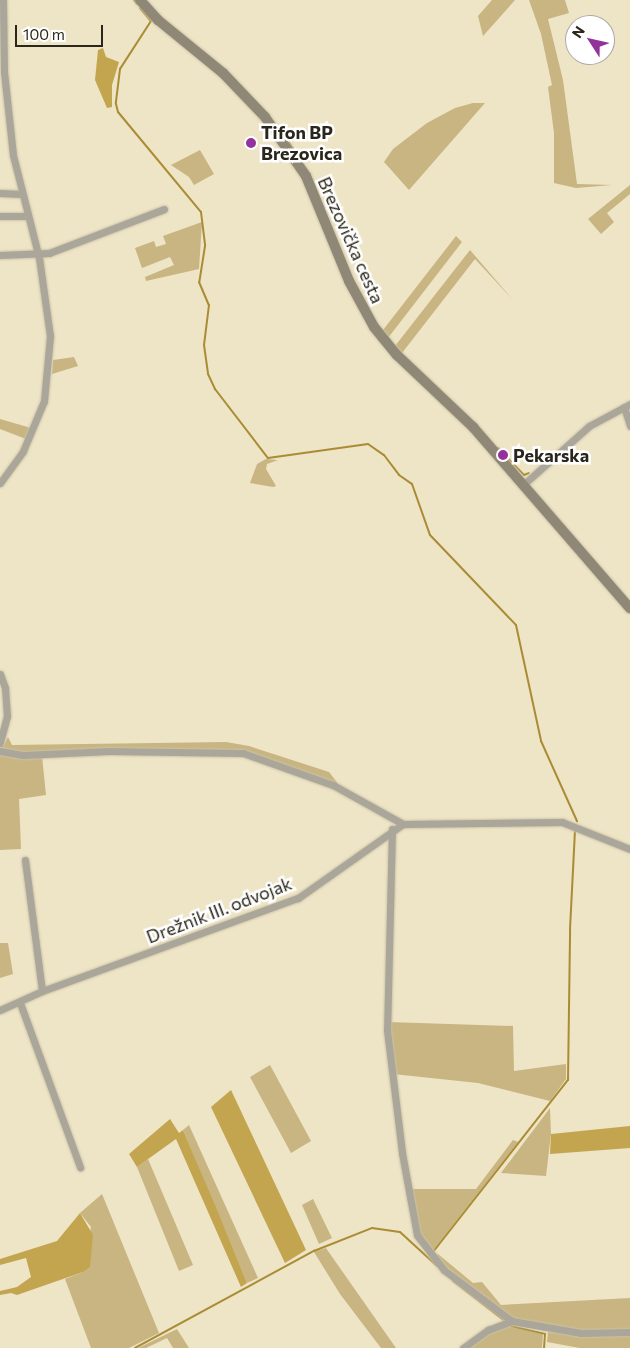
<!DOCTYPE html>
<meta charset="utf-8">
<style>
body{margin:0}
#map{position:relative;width:630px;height:1348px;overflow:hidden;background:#eee4c6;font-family:Commissioner,sans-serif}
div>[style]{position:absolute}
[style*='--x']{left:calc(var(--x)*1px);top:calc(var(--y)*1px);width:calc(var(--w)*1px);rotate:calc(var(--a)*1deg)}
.green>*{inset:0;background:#c8b581}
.forest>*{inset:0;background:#c3a550}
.stream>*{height:2px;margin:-1px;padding:0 1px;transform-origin:1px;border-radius:1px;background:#a98c34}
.roads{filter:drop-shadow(0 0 1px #cbc2a7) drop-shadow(0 0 1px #cbc2a7)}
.street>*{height:7px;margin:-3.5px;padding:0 3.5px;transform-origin:3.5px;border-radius:3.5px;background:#aba69a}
.secondary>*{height:10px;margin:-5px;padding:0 5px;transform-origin:5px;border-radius:5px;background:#8f8876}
.dots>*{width:14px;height:14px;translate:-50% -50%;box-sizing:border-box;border:2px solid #fff;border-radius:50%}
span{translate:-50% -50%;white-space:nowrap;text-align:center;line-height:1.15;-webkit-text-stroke:5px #fff;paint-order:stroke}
.poi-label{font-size:18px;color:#2a261b;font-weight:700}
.left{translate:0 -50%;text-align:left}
.street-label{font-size:18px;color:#2a261b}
.north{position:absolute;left:565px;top:15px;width:50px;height:50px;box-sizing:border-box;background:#fff;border:1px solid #aaa8a4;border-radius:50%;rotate:305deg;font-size:14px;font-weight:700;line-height:20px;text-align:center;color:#2a261b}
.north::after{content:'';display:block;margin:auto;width:18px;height:22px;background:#92329a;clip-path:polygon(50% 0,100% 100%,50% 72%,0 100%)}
.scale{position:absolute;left:15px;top:25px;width:88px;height:22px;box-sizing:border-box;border:2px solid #2a261b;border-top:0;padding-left:6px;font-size:15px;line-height:18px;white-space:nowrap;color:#2a261b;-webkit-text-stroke:4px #fff;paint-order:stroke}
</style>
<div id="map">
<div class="green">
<i style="clip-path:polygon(492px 0,515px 0,483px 36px,478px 16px)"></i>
<i style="clip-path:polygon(529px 0,565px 0,569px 13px,548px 19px,563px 80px,577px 184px,612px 185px,576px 188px,554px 183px,554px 133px,548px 87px,552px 85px,541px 34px)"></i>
<i style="clip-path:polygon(473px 103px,485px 103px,409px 190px,384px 162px,393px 149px,427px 123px,455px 108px)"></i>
<i style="clip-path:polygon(200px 150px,214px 174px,194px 185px,189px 177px,171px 165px)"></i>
<i style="clip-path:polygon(630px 185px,630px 194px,607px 213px,614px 222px,601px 234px,588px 219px)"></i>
<i style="clip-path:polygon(202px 222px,199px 269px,146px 281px,145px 277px,174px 265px,170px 257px,142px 268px,135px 248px,154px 241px,156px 247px,166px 244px,163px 236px)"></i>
<i style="clip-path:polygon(456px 236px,462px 242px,388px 338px,383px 330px)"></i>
<i style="clip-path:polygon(470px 250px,513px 300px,475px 259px,402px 353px,395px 346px)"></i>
<i style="clip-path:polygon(74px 357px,78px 366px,52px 374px,53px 360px)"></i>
<i style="clip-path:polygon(0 419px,31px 428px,26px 439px,0 429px)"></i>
<i style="clip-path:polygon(266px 459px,278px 460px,267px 464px,266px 469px,276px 486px,273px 487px,250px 483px,257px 464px)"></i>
<i style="clip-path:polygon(8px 737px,12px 745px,226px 742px,249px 746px,329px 772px,339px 785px,255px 755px,22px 752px,2px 748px)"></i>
<i style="clip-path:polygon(0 754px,42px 756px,46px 795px,19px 799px,21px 849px,0 850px)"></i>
<i style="clip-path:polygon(0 943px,8px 943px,13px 974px,0 978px)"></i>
<i style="clip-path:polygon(388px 1022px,513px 1026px,514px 1071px,566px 1064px,566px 1079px,550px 1101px,478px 1083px,393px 1074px)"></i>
<i style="clip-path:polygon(270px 1065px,311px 1141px,291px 1153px,250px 1077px)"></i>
<i style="clip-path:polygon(550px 1108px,551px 1134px,546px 1176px,501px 1173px)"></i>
<i style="clip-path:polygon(189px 1125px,258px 1278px,247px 1283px,183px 1130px)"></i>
<i style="clip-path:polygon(513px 1140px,518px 1142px,431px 1253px,418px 1234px,410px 1189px,476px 1189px)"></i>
<i style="clip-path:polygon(148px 1159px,193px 1265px,179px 1271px,137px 1167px)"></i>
<i style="clip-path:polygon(102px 1194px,159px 1333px,129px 1348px,91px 1348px,65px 1279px,83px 1272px,91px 1227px,80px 1213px)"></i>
<i style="clip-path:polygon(313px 1199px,332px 1238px,319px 1244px,302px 1205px)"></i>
<i style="clip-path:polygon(326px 1248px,328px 1251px,396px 1348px,381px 1348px,340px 1294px,314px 1252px)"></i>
<i style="clip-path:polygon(438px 1254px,473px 1283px,482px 1282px,501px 1305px,630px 1298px,630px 1330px,581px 1332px,513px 1320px,435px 1258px)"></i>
<i style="clip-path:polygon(506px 1326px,543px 1334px,542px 1348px,466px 1348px,490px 1332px)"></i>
<i style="clip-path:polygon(177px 1329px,189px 1348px,173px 1348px,167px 1338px,146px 1348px,138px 1348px)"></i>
<i style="clip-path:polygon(548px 1332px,580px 1335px,630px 1334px,630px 1348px,580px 1348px,547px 1342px)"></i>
</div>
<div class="forest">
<i style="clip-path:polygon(103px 48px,106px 57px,119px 62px,112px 85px,112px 107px,107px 108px,95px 80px,98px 50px)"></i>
<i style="clip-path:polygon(231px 1090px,306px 1250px,285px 1263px,211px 1107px)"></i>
<i style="clip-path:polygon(170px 1119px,179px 1133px,183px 1130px,215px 1205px,247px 1283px,241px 1287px,176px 1139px,137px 1167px,129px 1154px)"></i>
<i style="clip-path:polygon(630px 1126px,630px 1148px,550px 1154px,551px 1134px)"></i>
<i style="clip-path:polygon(80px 1213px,93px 1235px,90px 1267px,83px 1272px,17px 1295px,11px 1293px,0 1295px,0 1291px,17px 1287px,31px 1277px,26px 1258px,0 1265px,0 1259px,57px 1241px)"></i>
</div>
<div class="stream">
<i style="--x:134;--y:0;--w:5;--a:53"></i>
<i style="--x:140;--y:8;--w:17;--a:50"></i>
<i style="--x:151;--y:21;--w:57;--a:122.9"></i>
<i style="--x:120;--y:69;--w:35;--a:97"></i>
<i style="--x:116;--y:104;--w:8;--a:76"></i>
<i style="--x:118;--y:112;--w:130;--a:50.3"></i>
<i style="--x:201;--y:212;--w:34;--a:83"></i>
<i style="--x:205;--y:246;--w:36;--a:99"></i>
<i style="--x:199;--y:282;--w:25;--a:67"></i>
<i style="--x:209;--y:305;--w:40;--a:97.1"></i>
<i style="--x:204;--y:345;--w:29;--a:82"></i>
<i style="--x:208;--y:374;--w:17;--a:65"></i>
<i style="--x:215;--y:389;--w:87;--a:52.5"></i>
<i style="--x:268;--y:458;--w:101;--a:-8"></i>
<i style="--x:368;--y:444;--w:19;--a:35"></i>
<i style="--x:384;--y:455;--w:25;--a:53"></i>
<i style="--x:399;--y:475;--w:16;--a:35"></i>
<i style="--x:412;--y:484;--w:54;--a:70.6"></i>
<i style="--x:430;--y:535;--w:124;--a:46.3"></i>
<i style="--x:516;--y:625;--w:119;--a:77.8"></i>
<i style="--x:541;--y:741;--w:88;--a:65.8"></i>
<i style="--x:277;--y:125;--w:37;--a:56"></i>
<i style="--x:498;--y:448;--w:37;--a:46"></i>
<i style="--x:524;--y:475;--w:5;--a:-22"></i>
<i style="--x:433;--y:1252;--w:219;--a:-51.9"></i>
<i style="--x:568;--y:1080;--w:151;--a:-89.2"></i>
<i style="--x:570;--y:929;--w:100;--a:-87.1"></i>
<i style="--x:453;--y:1281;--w:66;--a:37.6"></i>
<i style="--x:511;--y:1326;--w:35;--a:13"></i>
<i style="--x:545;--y:1334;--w:14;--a:94"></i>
<i style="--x:135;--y:1348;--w:204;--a:-28.5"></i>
<i style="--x:314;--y:1251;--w:62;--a:-21.6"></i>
<i style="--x:372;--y:1228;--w:28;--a:8"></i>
<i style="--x:400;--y:1232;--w:50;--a:42.6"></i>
</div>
<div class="roads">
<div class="street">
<i style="--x:0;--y:193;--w:21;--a:3"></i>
<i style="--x:0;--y:216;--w:28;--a:0"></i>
<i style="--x:0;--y:255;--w:49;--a:-2.3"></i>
<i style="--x:49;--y:253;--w:123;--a:-20.9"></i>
<i style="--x:624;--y:407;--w:20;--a:72"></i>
<i style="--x:0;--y:483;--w:39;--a:-54"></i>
<i style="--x:23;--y:451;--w:54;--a:-67.2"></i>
<i style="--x:44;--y:401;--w:65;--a:-84.7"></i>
<i style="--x:50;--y:336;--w:79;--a:-98"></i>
<i style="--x:39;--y:258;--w:106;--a:-104.2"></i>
<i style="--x:13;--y:155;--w:83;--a:-96.2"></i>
<i style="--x:4;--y:72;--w:72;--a:-90.8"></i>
<i style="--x:524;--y:484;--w:87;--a:-41.7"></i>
<i style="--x:589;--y:426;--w:47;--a:-28.2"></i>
<i style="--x:0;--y:674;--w:15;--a:70"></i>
<i style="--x:5;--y:688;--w:28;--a:86"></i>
<i style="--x:7;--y:716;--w:28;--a:105"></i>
<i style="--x:0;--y:751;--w:23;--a:10"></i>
<i style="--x:23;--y:755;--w:86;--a:-2.7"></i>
<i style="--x:109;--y:751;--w:134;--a:0.9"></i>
<i style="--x:243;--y:753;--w:96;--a:19.6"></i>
<i style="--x:333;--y:785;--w:80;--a:29.1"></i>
<i style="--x:392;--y:829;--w:201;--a:91.4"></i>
<i style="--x:387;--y:1030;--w:124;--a:83"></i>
<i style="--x:402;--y:1153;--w:83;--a:79.6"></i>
<i style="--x:417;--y:1235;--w:44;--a:52.4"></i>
<i style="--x:444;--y:1270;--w:85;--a:36.9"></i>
<i style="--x:512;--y:1321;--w:70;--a:9.9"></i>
<i style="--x:581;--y:1333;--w:49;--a:-1.2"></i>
<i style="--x:25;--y:860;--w:132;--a:82.6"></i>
<i style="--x:20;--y:1003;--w:175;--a:69.9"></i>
<i style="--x:0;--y:1010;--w:46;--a:-24.3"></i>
<i style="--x:42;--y:991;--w:272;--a:-20"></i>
<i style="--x:298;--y:898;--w:128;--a:-35.2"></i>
<i style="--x:403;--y:824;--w:159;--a:-0.7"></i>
<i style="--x:562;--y:822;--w:73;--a:21.7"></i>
<i style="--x:463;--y:1348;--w:31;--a:-36"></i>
<i style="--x:488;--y:1330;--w:26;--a:-21"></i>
</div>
<div class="secondary">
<i style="--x:140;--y:0;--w:27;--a:48"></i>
<i style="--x:158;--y:20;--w:84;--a:39.2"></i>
<i style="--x:223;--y:73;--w:61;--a:46.3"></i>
<i style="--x:265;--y:117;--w:72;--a:55.2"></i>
<i style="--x:306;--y:176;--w:113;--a:67.7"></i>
<i style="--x:349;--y:281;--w:52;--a:61.5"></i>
<i style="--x:374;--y:327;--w:36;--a:51"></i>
<i style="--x:397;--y:355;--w:105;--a:43.5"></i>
<i style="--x:473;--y:427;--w:240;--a:49.1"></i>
</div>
</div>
<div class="dots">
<i style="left:251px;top:143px;background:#92329a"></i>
<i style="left:503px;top:455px;background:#92329a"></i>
</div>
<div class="poi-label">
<span class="left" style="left:261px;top:143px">Tifon BP<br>Brezovica</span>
<span class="left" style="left:513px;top:455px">Pekarska</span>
</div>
<div class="street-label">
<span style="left:351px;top:240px;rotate:66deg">Brezovička cesta</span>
<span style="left:219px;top:910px;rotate:-21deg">Drežnik III. odvojak</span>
</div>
<div class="north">N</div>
<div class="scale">100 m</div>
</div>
